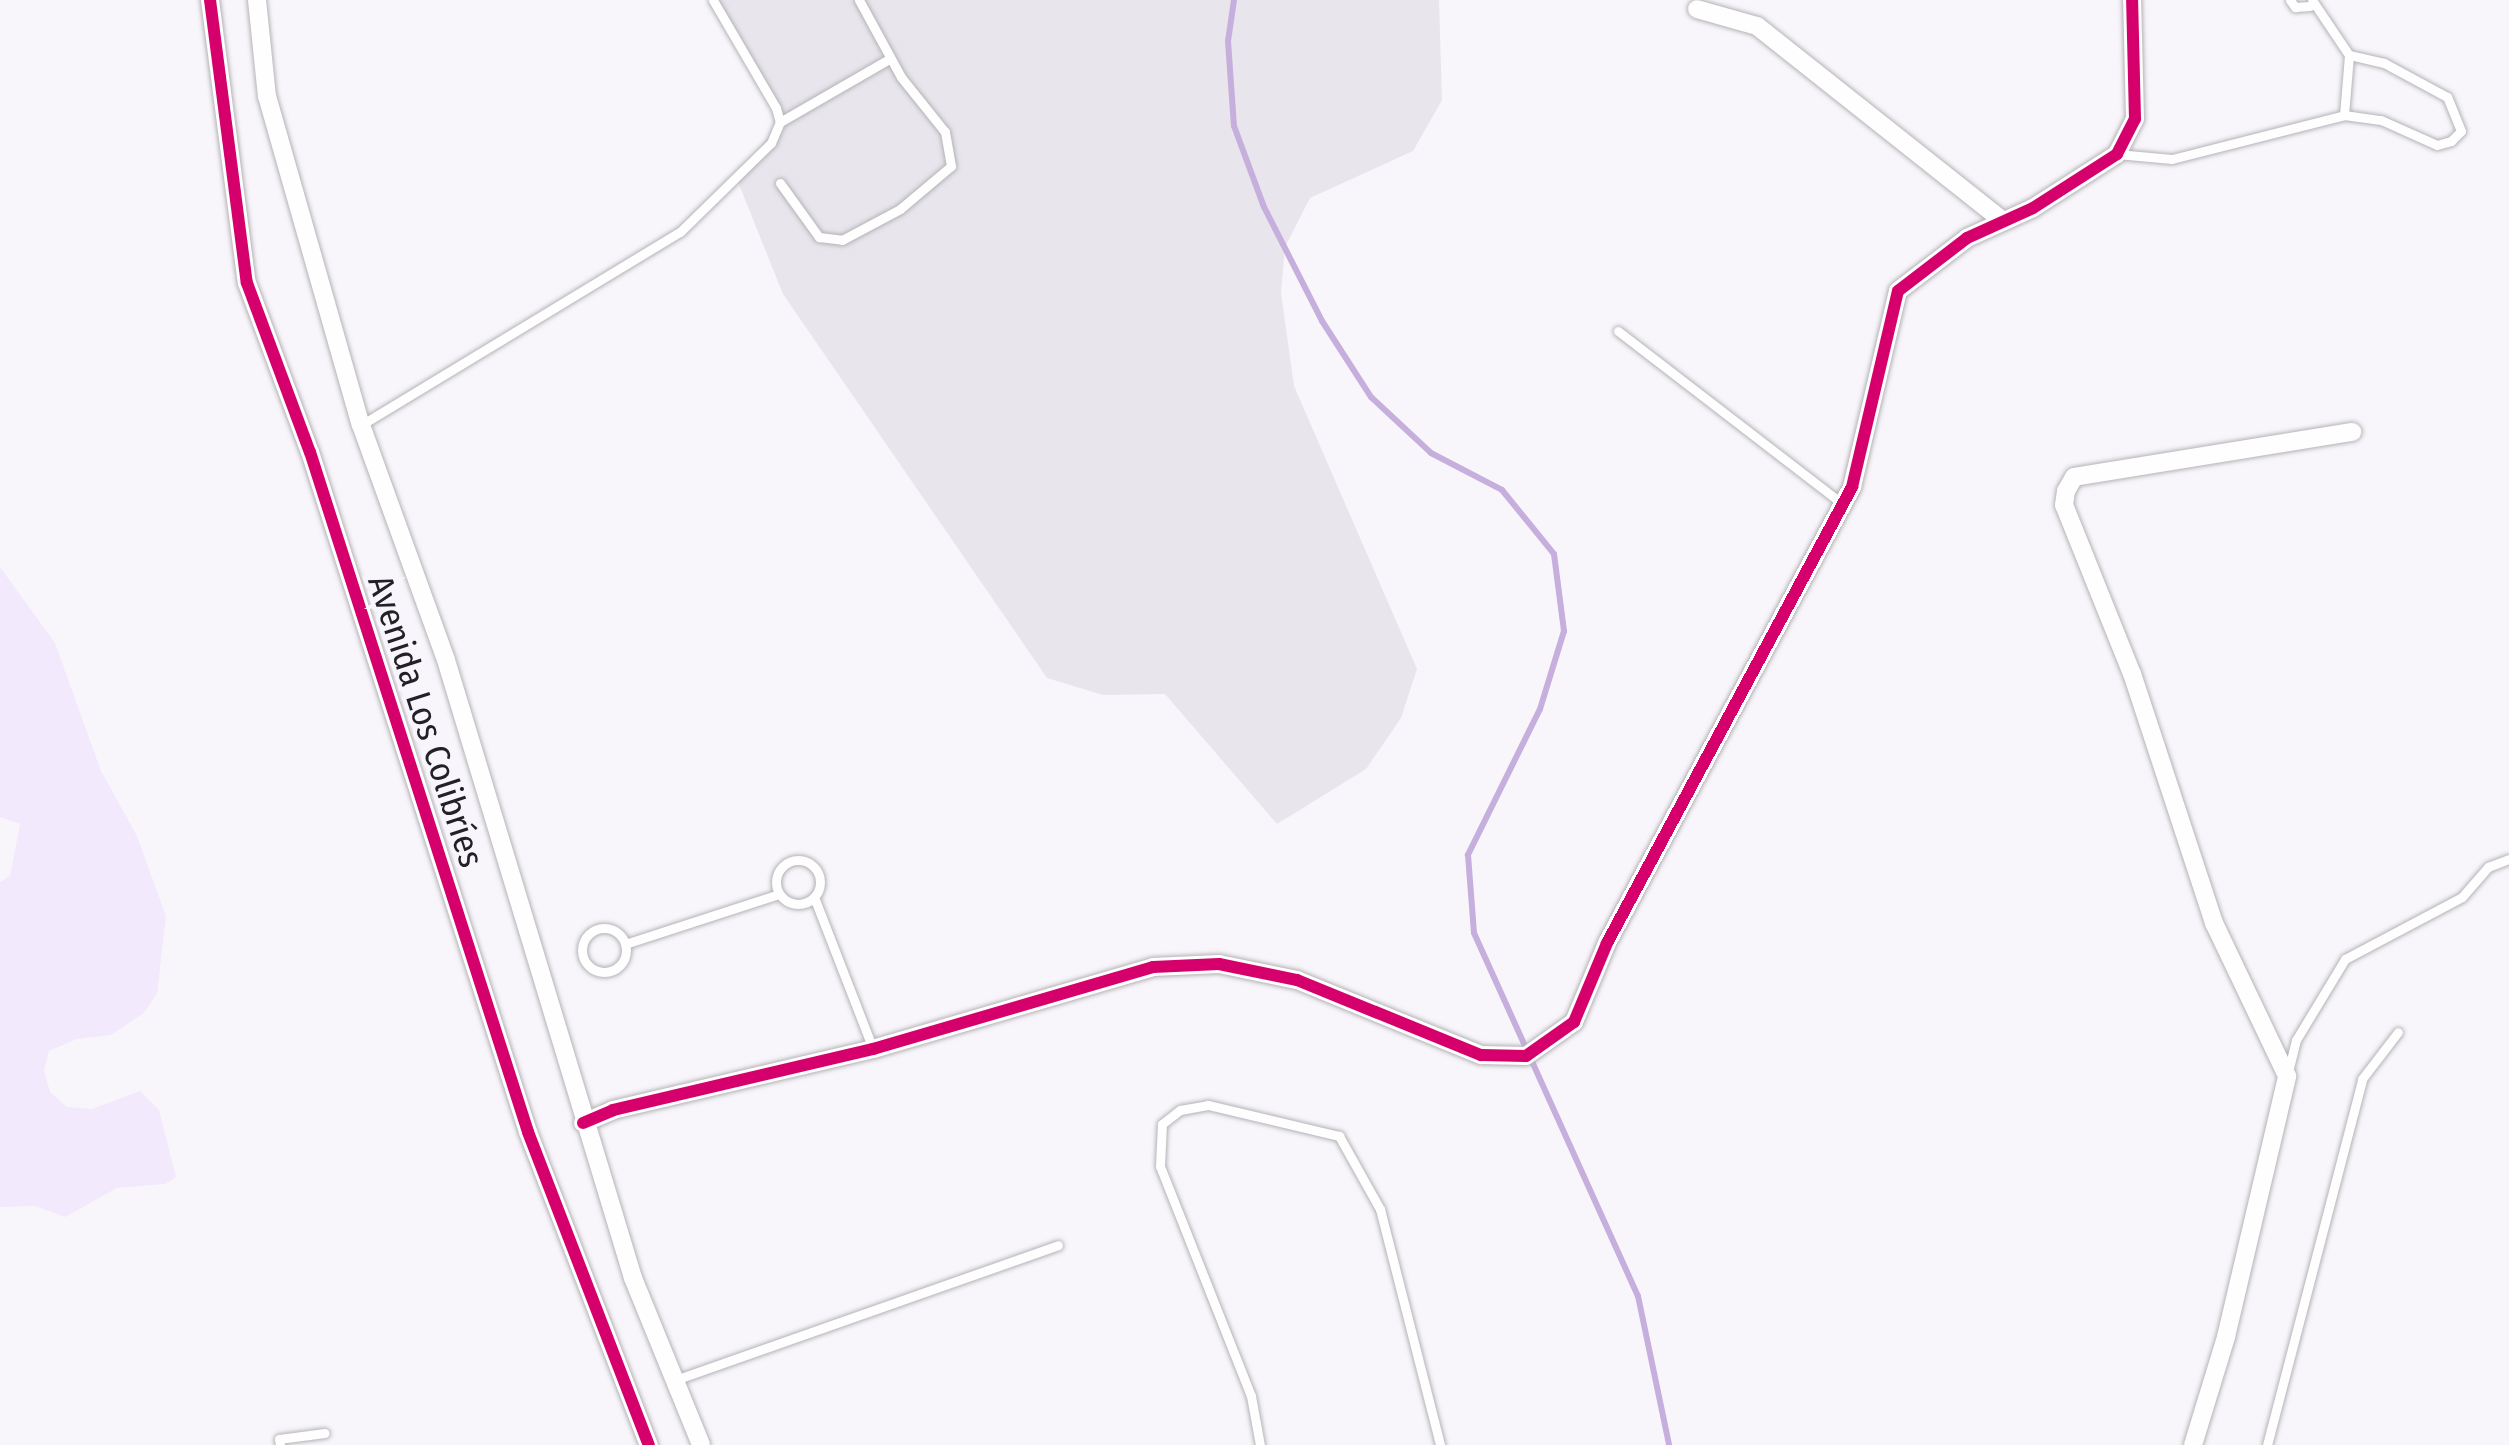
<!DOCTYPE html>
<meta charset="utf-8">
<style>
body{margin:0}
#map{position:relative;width:2509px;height:1445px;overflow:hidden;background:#f8f6fb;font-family:"Fira Sans Condensed",sans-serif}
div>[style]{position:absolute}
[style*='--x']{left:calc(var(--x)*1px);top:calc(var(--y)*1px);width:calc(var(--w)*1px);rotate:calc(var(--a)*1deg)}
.built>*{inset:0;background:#e8e5ed}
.green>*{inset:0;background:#f2e9fd}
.stream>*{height:6px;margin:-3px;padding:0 3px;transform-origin:3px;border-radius:3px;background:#c6afdc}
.roads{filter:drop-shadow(0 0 2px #b4b3b6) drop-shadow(0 0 2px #b4b3b6)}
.service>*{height:9px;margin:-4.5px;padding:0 4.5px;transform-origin:4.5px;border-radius:4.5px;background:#fefefe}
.service>.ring{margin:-4.5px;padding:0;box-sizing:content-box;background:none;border:9px solid #fefefe;border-radius:50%}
.minor>*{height:18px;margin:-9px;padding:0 9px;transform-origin:9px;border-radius:9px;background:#fefefe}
.cycleway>*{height:12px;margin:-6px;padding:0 6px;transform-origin:6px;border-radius:6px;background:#d6006c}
span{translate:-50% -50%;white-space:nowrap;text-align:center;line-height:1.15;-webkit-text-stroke:8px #f8f5fc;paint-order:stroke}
.street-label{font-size:35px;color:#222124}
</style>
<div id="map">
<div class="built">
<i style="clip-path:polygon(713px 0,1439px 0,1442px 100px,1413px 151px,1310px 198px,1285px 247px,1281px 293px,1294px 386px,1417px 669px,1401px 718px,1366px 769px,1277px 824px,1165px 694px,1103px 695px,1047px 678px,783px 294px,736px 177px,780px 122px)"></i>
</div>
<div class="green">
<i style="clip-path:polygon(0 567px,55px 643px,101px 771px,137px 836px,166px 916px,157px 994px,144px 1013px,111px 1035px,77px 1039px,49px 1051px,44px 1070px,50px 1092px,67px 1107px,92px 1109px,140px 1091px,159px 1110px,176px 1177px,165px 1184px,117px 1188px,65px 1217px,35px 1206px,0 1207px,0 882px,10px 876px,20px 824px,0 817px)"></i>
</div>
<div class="stream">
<i style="--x:1234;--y:0;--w:41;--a:98.3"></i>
<i style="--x:1228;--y:41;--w:85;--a:86"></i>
<i style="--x:1234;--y:126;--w:86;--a:69.7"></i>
<i style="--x:1264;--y:207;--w:128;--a:63"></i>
<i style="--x:1322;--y:321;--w:90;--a:57.2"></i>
<i style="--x:1371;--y:397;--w:82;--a:43"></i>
<i style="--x:1431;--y:453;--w:80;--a:27.5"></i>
<i style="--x:1502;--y:490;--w:82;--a:50.9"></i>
<i style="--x:1554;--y:554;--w:78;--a:82.6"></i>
<i style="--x:1564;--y:631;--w:82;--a:107.1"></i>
<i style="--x:1540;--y:709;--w:163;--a:116.3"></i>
<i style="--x:1468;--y:855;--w:78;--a:85.6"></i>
<i style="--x:1474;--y:933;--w:398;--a:65.7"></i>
<i style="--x:1638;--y:1296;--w:152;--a:78.2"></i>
</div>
<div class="roads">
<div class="service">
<i style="--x:2290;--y:0;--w:9;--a:54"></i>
<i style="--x:2295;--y:7;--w:15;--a:-4"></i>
<i style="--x:2344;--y:115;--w:60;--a:-85.2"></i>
<i style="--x:780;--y:122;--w:126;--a:-30"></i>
<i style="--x:2117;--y:154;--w:55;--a:5.2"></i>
<i style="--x:2172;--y:159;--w:178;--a:-14.3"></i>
<i style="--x:2344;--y:115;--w:37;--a:8"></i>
<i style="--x:2381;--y:120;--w:61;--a:24.1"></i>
<i style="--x:2437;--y:145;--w:15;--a:-16"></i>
<i style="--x:2451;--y:141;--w:14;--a:-45"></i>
<i style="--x:2461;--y:131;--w:37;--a:-112"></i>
<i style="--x:2447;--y:97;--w:72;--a:-151.6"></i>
<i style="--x:2384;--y:63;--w:36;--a:-167"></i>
<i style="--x:2349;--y:55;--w:66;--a:-123.9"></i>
<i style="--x:780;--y:183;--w:67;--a:54.2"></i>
<i style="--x:819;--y:237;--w:23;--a:7"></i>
<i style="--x:842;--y:240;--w:66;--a:-28.1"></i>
<i style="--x:900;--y:209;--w:67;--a:-40.1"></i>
<i style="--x:951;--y:166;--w:35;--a:-100"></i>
<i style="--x:945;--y:132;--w:70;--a:-128.7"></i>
<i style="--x:901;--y:77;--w:88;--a:-118.6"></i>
<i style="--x:1618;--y:331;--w:284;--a:37.6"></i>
<i style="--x:361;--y:425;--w:373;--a:-31.2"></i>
<i style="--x:680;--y:232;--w:127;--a:-44.4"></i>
<i style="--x:771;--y:143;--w:23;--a:-67"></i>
<i style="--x:780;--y:122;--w:15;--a:-106"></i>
<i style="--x:776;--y:108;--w:125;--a:-120.3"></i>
<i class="ring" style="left:776px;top:860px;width:35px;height:35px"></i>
<i style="--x:814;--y:897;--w:163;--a:68.8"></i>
<i class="ring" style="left:582px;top:928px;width:35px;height:35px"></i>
<i style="--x:625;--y:944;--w:162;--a:-18"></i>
<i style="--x:2288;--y:1072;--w:33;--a:-76"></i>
<i style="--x:2296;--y:1040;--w:95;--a:-58.8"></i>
<i style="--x:2345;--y:959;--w:132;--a:-27.9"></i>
<i style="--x:2462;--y:897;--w:40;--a:-49"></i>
<i style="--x:2488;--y:867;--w:22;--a:-21"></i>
<i style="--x:675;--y:1380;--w:406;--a:-19.4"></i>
<i style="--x:280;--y:1445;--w:6;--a:-99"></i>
<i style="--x:279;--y:1439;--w:46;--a:-7.4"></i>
<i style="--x:1260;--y:1445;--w:50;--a:-100.4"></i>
<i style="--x:1251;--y:1396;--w:247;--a:-111.6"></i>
<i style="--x:1160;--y:1166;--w:42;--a:-87.3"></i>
<i style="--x:1162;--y:1124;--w:23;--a:-38"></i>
<i style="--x:1180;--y:1110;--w:28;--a:-10"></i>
<i style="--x:1208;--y:1105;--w:135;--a:13.3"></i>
<i style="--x:1339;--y:1136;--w:84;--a:60.7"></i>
<i style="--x:1380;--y:1209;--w:244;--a:75.7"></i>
<i style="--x:2267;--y:1445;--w:378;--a:-75.4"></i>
<i style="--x:2362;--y:1079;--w:59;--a:-52.5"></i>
</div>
<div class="minor">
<i style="--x:210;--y:0;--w:285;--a:82.6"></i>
<i style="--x:247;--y:283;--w:180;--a:69.6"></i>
<i style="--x:310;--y:452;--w:714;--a:72.22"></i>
<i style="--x:528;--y:1132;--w:336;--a:68.9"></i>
<i style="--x:257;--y:0;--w:97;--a:84.1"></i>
<i style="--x:267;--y:96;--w:342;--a:74.1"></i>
<i style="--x:361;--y:425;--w:250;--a:70.1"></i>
<i style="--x:446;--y:660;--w:646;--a:73.16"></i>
<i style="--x:633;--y:1278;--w:180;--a:67.8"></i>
<i style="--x:1697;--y:9;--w:62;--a:15.8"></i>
<i style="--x:1757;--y:26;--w:314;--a:38.4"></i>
<i style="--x:583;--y:1123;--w:33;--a:-23"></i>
<i style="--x:613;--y:1110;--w:267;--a:-13.2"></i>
<i style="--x:873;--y:1049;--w:292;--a:-16.3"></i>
<i style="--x:1153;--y:967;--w:66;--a:-2.6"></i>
<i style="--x:1219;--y:964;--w:80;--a:11.6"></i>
<i style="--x:1297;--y:980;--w:199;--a:22.2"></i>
<i style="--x:1481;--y:1055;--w:45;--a:1.3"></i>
<i style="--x:1526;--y:1056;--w:59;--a:-35.3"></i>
<i style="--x:1574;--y:1022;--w:86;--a:-67.3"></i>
<i style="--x:1607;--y:943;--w:518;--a:-61.75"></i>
<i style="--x:1852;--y:487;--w:201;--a:-76.8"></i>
<i style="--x:1898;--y:291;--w:87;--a:-37.5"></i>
<i style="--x:1967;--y:238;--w:72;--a:-24.4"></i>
<i style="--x:2033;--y:208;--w:100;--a:-32.7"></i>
<i style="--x:2117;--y:154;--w:39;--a:-63"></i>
<i style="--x:2135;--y:119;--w:119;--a:-91.4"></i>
<i style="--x:2193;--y:1445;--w:113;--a:-73"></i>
<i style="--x:2226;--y:1337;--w:268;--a:-76.8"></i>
<i style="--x:2287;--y:1076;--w:170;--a:-115.5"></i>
<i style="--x:2214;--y:923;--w:262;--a:-108.2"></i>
<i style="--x:2132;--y:674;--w:182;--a:-111.9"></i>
<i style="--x:2064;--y:505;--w:14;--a:-82"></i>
<i style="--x:2066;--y:491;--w:16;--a:-60"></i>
<i style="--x:2074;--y:477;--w:282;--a:-9.2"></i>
</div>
</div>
<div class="cycleway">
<i style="--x:210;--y:0;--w:285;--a:82.6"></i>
<i style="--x:247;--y:283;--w:180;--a:69.6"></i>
<i style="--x:310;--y:452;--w:714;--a:72.22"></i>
<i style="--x:528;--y:1132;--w:336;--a:68.9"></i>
<i style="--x:583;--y:1123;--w:33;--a:-23"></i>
<i style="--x:613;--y:1110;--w:267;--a:-13.2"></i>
<i style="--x:873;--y:1049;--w:292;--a:-16.3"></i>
<i style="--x:1153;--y:967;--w:66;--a:-2.6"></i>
<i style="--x:1219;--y:964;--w:80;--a:11.6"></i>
<i style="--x:1297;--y:980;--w:199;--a:22.2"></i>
<i style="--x:1481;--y:1055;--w:45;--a:1.3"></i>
<i style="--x:1526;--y:1056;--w:59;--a:-35.3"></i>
<i style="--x:1574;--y:1022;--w:86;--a:-67.3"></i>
<i style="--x:1607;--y:943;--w:518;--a:-61.75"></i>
<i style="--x:1852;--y:487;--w:201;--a:-76.8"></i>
<i style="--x:1898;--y:291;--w:87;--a:-37.5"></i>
<i style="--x:1967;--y:238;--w:72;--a:-24.4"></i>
<i style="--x:2033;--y:208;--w:100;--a:-32.7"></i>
<i style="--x:2117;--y:154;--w:39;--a:-63"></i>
<i style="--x:2135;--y:119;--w:119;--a:-91.4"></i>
</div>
<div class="street-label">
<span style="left:426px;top:721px;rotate:72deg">Avenida Los Colibríes</span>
</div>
</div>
